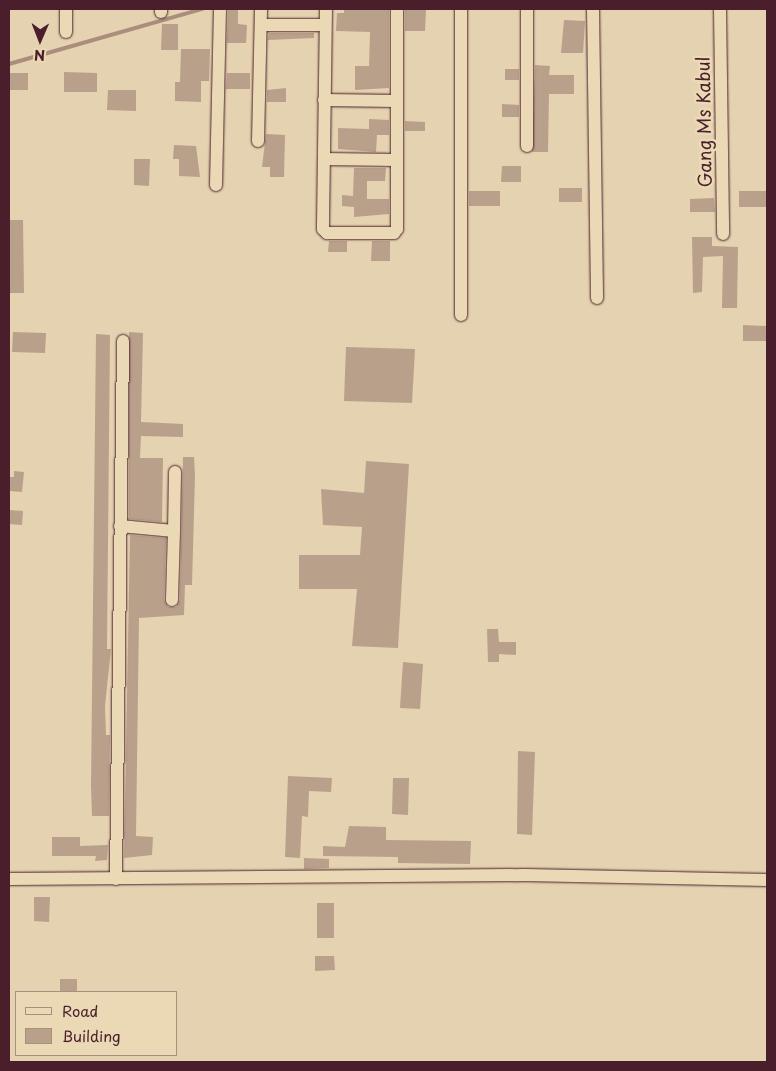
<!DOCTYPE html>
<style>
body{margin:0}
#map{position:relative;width:776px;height:1071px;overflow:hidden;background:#e5d2b0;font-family:"Playpen Sans",sans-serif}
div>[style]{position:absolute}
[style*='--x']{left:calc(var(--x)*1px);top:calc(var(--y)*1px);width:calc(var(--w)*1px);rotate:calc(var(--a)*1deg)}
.stream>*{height:4px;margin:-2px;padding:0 2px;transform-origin:2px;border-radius:2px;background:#aa8d7d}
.building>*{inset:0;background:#b9a08b}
.roads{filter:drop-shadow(0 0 1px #4a1f2b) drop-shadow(0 0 1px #4a1f2b)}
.minor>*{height:12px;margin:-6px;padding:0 6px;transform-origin:6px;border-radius:6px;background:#ebd9b6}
span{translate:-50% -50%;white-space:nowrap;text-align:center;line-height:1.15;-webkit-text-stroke:5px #ebd9b6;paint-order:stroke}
.street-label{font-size:18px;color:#4a1f2b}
.frame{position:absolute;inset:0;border:10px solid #4a1f2b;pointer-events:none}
.legend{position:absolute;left:15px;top:991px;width:162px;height:65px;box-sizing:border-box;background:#ebd9b6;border:1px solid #ab8f7e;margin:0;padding:6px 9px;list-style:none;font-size:15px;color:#4a1f2b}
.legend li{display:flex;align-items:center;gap:10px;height:25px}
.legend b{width:25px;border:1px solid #ab8f7e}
.north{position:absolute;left:15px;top:15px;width:50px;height:50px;-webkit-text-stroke:4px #ebd9b6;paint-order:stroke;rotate:181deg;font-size:14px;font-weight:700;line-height:20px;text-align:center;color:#4a1f2b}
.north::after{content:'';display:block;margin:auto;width:18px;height:22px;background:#4a1f2b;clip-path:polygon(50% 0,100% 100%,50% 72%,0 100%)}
</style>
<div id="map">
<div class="stream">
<i style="--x:9;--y:64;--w:201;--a:-15.9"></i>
</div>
<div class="building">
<i style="clip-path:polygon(228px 9px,238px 9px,238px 24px,247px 25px,246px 43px,227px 43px)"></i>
<i style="clip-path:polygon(344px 9px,389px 9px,389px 88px,355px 90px,355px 66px,369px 66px,370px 32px,336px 31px,337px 13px,344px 13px)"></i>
<i style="clip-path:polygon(405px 9px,426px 9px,425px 31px,405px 31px)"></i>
<i style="clip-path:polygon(564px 20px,585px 21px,583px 53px,561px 53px)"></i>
<i style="clip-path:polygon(162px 24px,178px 24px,178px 50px,161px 50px)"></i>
<i style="clip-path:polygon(269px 33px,314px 33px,314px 38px,268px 40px)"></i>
<i style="clip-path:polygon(181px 49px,210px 49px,209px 81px,201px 81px,201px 102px,175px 101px,175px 82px,180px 82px)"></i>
<i style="clip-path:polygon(535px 65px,550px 66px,549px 75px,574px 75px,574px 94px,549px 94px,548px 152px,532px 152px)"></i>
<i style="clip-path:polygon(505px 69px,519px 69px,519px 80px,505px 80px)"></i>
<i style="clip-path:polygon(64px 72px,97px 73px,97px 92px,64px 92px)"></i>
<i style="clip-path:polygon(9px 73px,28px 73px,28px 90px,9px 90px)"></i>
<i style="clip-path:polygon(227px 73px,250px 73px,250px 89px,226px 89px)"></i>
<i style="clip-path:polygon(286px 88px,286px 102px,267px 102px,267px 90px)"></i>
<i style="clip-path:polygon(108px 90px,136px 90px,136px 111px,107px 110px)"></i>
<i style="clip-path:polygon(502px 104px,519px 105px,519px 117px,502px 117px)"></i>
<i style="clip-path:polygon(369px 119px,389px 120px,389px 135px,377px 135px,376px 152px,338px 149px,338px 128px,369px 129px)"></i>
<i style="clip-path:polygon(405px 121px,425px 122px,425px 131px,405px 131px)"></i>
<i style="clip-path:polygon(266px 134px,285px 135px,284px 177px,270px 177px,270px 167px,262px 167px)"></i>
<i style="clip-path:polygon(174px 145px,196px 146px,200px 177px,179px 176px,179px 159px,173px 159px)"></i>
<i style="clip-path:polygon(134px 159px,150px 159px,149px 186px,134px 185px)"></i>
<i style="clip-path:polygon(502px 166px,521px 166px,521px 182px,501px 182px)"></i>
<i style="clip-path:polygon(354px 168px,386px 168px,385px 181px,367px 181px,367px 199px,389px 199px,389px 214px,354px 217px,354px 207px,342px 206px,342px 195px,353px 196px)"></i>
<i style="clip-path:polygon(559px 188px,582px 188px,582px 202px,559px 202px)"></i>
<i style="clip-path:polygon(469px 191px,500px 191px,500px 206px,469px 206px)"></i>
<i style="clip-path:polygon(739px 191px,767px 191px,767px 207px,739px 207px)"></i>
<i style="clip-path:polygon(714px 198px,715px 212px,690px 212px,690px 199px)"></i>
<i style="clip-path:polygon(9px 220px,23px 220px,24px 293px,9px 293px)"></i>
<i style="clip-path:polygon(692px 237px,712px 237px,712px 246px,738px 247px,737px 308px,722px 308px,723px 256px,703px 257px,702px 292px,693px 293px)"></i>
<i style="clip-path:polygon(329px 241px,347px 241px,347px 252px,328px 252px)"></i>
<i style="clip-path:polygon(372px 241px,390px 241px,390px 261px,371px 261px)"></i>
<i style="clip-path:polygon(743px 325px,767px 326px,767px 341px,743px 341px)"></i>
<i style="clip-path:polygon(13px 332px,46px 333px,45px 353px,12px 352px)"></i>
<i style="clip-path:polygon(129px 332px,143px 333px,141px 422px,183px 424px,183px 437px,141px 436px,140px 458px,163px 458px,162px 522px,129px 519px)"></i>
<i style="clip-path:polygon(96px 334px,110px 335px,107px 649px,111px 649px,105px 706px,106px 735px,110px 735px,109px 816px,92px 816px,91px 786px)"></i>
<i style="clip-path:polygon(346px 347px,415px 349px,412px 403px,344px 401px)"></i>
<i style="clip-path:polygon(183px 457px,194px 457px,195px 476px,192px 585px,185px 585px,184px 615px,139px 618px,136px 836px,153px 837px,152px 855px,124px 858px,130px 535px,166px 538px,164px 600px,168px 607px,176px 607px,180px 600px)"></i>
<i style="clip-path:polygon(366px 461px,409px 464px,398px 648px,352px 646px,357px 589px,299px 589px,299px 555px,360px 555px,362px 527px,323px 525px,321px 489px,364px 493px)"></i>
<i style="clip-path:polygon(14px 471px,24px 472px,22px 492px,9px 491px,9px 477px,14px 477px)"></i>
<i style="clip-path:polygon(9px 510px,23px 511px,22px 525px,9px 524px)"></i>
<i style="clip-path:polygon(487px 629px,498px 629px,499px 642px,516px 642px,516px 655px,499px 654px,499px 662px,488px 662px)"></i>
<i style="clip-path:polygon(403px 662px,423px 664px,420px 709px,400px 708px)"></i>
<i style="clip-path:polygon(518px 751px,535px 752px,532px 835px,517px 834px)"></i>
<i style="clip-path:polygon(288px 776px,332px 778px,331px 792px,309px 791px,308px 817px,302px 816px,300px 858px,285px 857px)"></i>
<i style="clip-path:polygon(393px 778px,409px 778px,408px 815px,392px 814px)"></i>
<i style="clip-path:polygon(349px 826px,386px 827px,386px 840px,471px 841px,470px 864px,398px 863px,398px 857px,323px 856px,323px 846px,345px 847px)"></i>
<i style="clip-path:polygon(52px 837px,80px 837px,80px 846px,108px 845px,107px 860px,95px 861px,96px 856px,52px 856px)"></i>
<i style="clip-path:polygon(304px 858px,329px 859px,329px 868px,304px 869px)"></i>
<i style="clip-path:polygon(34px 897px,50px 897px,49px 922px,34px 921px)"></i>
<i style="clip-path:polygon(317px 903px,334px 903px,334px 938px,317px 938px)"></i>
<i style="clip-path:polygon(315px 956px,334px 956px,335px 970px,315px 971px)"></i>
<i style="clip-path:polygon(60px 979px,77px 979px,77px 992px,60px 992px)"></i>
</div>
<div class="roads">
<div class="minor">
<i style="--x:326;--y:9;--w:220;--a:90.8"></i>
<i style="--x:323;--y:229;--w:6;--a:45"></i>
<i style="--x:327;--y:233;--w:67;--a:0"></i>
<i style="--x:394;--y:233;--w:5;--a:-53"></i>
<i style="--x:397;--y:229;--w:220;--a:-90"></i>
<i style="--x:527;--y:9;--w:137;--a:90"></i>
<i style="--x:593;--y:9;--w:289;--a:89.2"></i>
<i style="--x:720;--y:9;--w:225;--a:89.2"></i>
<i style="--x:161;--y:12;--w:3;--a:-90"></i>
<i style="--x:261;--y:25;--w:64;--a:0"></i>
<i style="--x:66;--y:32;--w:23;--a:-90"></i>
<i style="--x:324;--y:100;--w:73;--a:0.8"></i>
<i style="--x:258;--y:141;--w:132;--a:-88.7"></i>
<i style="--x:324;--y:159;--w:73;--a:0.8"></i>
<i style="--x:216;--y:185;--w:176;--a:-88.7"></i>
<i style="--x:461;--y:315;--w:306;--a:-90"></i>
<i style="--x:120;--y:526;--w:54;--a:5.3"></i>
<i style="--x:174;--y:531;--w:69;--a:91.7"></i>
<i style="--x:174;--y:531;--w:59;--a:-89"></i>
<i style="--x:9;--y:879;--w:516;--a:-0.44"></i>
<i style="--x:525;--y:875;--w:242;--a:1.2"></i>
<i style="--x:116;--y:879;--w:538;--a:-89.25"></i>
</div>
</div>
<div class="street-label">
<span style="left:704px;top:122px;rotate:-91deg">Gang Ms Kabul</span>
</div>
<div class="frame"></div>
<ul class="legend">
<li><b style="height:6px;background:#ebd9b6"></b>Road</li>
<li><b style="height:14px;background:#b9a08b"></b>Building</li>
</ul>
<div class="north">N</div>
</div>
